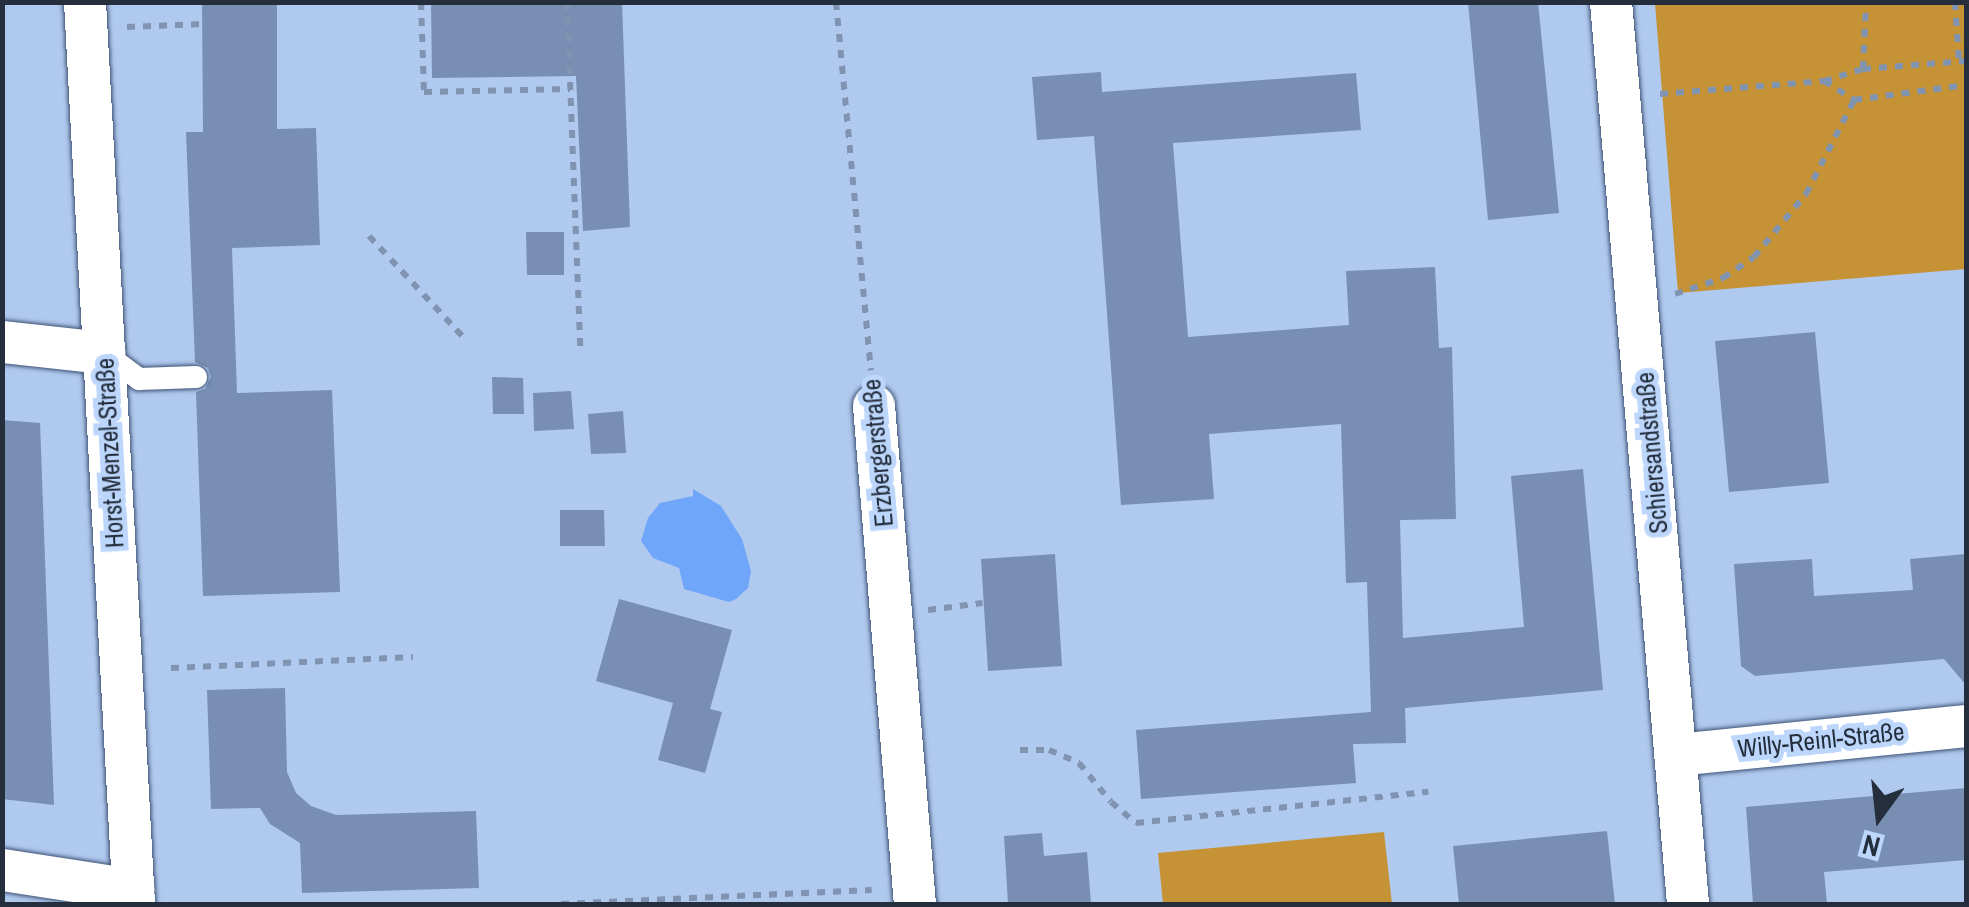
<!DOCTYPE html>
<meta charset="utf-8">
<style>
body{margin:0}
#map{position:relative;width:1969px;height:907px;overflow:hidden;background:#b0c9ef;font-family:"Archivo Narrow",sans-serif}
div>[style]{position:absolute}
[style*='--x']{left:calc(var(--x)*1px);top:calc(var(--y)*1px);width:calc(var(--w)*1px);rotate:calc(var(--a)*1deg)}
.green>*{inset:0;background:#c59235}
.water>*{inset:0;background:#70a6f9}
.building>*{inset:0;background:#788fb3}
.path>*{height:6px;margin-top:-3px;transform-origin:0;background:repeating-linear-gradient(90deg,#8094b2 0 8px,transparent 0 16px)}
.roads{filter:drop-shadow(0 0 2px #3e5374) drop-shadow(0 0 2px #3e5374)}
.service>*{height:22px;margin:-11px;padding:0 11px;transform-origin:11px;border-radius:11px;background:#fff}
.minor>*{height:42px;margin:-21px;padding:0 21px;transform-origin:21px;border-radius:21px;background:#fff}
span{translate:-50% -50%;white-space:nowrap;text-align:center;line-height:1.15;-webkit-text-stroke:10px #bdd6fc;paint-order:stroke}
.street-label{font-size:25px;color:#242e3c}
.frame{position:absolute;inset:0;border:5px solid #242e3c;pointer-events:none}
.north{position:absolute;left:1829px;top:767px;width:100px;height:100px;-webkit-text-stroke:8px #bdd6fc;paint-order:stroke;rotate:195deg;font-size:28px;font-weight:700;line-height:40px;text-align:center;color:#242e3c}
.north::after{content:'';display:block;margin:auto;width:35px;height:45px;background:#242e3c;clip-path:polygon(50% 0,100% 100%,50% 72%,0 100%)}
</style>
<div id="map">
<div class="green">
<i style="clip-path:polygon(1655px 3px,1966px 3px,1966px 269px,1678px 293px)"></i>
<i style="clip-path:polygon(1384px 832px,1392px 904px,1163px 904px,1158px 853px)"></i>
</div>
<div class="water">
<i style="clip-path:polygon(693px 489px,721px 506px,742px 539px,751px 571px,748px 588px,736px 599px,729px 602px,684px 589px,679px 568px,653px 558px,641px 541px,648px 518px,660px 503px,693px 496px)"></i>
</div>
<div class="building">
<i style="clip-path:polygon(202px 2px,277px 2px,277px 129px,316px 128px,320px 245px,232px 248px,237px 393px,332px 390px,340px 592px,203px 596px,196px 392px,205px 389px,211px 377px,208px 368px,195px 362px,186px 132px,203px 132px)"></i>
<i style="clip-path:polygon(431px 2px,622px 2px,630px 227px,583px 231px,576px 76px,432px 78px)"></i>
<i style="clip-path:polygon(1468px 2px,1538px 2px,1559px 213px,1488px 220px)"></i>
<i style="clip-path:polygon(1101px 72px,1102px 92px,1356px 73px,1361px 130px,1173px 143px,1188px 337px,1349px 325px,1346px 271px,1435px 267px,1439px 348px,1452px 347px,1456px 519px,1400px 520px,1403px 638px,1524px 627px,1511px 476px,1583px 469px,1603px 690px,1405px 708px,1406px 743px,1353px 744px,1356px 783px,1141px 799px,1136px 730px,1371px 712px,1367px 582px,1346px 583px,1341px 424px,1209px 434px,1214px 499px,1121px 505px,1094px 136px,1037px 140px,1032px 77px)"></i>
<i style="clip-path:polygon(526px 232px,564px 232px,564px 275px,527px 275px)"></i>
<i style="clip-path:polygon(1815px 332px,1829px 483px,1729px 492px,1715px 341px)"></i>
<i style="clip-path:polygon(492px 377px,523px 378px,524px 414px,493px 414px)"></i>
<i style="clip-path:polygon(571px 391px,574px 429px,534px 431px,533px 393px)"></i>
<i style="clip-path:polygon(623px 411px,626px 453px,591px 454px,588px 414px)"></i>
<i style="clip-path:polygon(2px 420px,40px 423px,54px 805px,2px 799px)"></i>
<i style="clip-path:polygon(560px 510px,604px 510px,605px 546px,560px 546px)"></i>
<i style="clip-path:polygon(1055px 554px,1062px 666px,988px 671px,981px 559px)"></i>
<i style="clip-path:polygon(1966px 554px,1966px 685px,1944px 659px,1755px 676px,1741px 666px,1734px 564px,1812px 559px,1814px 596px,1913px 590px,1910px 559px)"></i>
<i style="clip-path:polygon(619px 599px,732px 630px,710px 709px,722px 712px,705px 773px,658px 760px,673px 703px,596px 681px)"></i>
<i style="clip-path:polygon(285px 688px,287px 772px,296px 793px,311px 806px,336px 815px,476px 811px,479px 888px,302px 893px,300px 843px,270px 824px,260px 808px,211px 809px,207px 690px)"></i>
<i style="clip-path:polygon(1966px 788px,1966px 860px,1824px 872px,1827px 904px,1753px 904px,1746px 807px)"></i>
<i style="clip-path:polygon(1607px 831px,1615px 904px,1459px 904px,1453px 846px)"></i>
<i style="clip-path:polygon(1042px 833px,1044px 856px,1087px 852px,1091px 904px,1008px 904px,1004px 836px)"></i>
</div>
<div class="path">
<i style="--x:421;--y:2;--w:90;--a:88.1"></i>
<i style="--x:424;--y:92;--w:146;--a:-1.2"></i>
<i style="--x:567;--y:2;--w:345;--a:87.8"></i>
<i style="--x:836;--y:2;--w:370;--a:84.6"></i>
<i style="--x:1955;--y:2;--w:60;--a:86.2"></i>
<i style="--x:127;--y:27;--w:76;--a:-2.3"></i>
<i style="--x:1863;--y:69;--w:67;--a:-87.4"></i>
<i style="--x:1824;--y:81;--w:36;--a:32"></i>
<i style="--x:1660;--y:94;--w:165;--a:-4.5"></i>
<i style="--x:1824;--y:81;--w:41;--a:-17.1"></i>
<i style="--x:1863;--y:69;--w:103;--a:-4.4"></i>
<i style="--x:369;--y:236;--w:141;--a:47"></i>
<i style="--x:1675;--y:294;--w:51;--a:-18.4"></i>
<i style="--x:1723;--y:278;--w:37;--a:-34"></i>
<i style="--x:1754;--y:257;--w:82;--a:-50.5"></i>
<i style="--x:1806;--y:194;--w:106;--a:-62.9"></i>
<i style="--x:1854;--y:100;--w:113;--a:-7.6"></i>
<i style="--x:928;--y:610;--w:55;--a:-7.3"></i>
<i style="--x:171;--y:668;--w:242;--a:-2.6"></i>
<i style="--x:1020;--y:750;--w:29;--a:0"></i>
<i style="--x:1049;--y:750;--w:33;--a:23"></i>
<i style="--x:1079;--y:763;--w:50;--a:50.6"></i>
<i style="--x:1111;--y:802;--w:33;--a:40"></i>
<i style="--x:1136;--y:823;--w:294;--a:-6.1"></i>
<i style="--x:561;--y:904;--w:311;--a:-2.6"></i>
</div>
<div class="roads">
<div class="service">
<i style="--x:104;--y:353;--w:44;--a:36.6"></i>
<i style="--x:139;--y:379;--w:57;--a:-2"></i>
</div>
<div class="minor">
<i style="--x:85;--y:2;--w:903;--a:86.89"></i>
<i style="--x:1611;--y:2;--w:905;--a:85.12"></i>
<i style="--x:2;--y:342;--w:103;--a:6.2"></i>
<i style="--x:874;--y:406;--w:500;--a:85.3"></i>
<i style="--x:1676;--y:755;--w:291;--a:-5.7"></i>
<i style="--x:2;--y:870;--w:133;--a:8.7"></i>
</div>
</div>
<div class="street-label">
<span style="left:110px;top:453px;rotate:-93deg">Horst-Menzel-Straße</span>
<span style="left:878px;top:453px;rotate:-95deg">Erzbergerstraße</span>
<span style="left:1652px;top:453px;rotate:-95deg">Schiersandstraße</span>
<span style="left:1821px;top:740px;rotate:-6deg">Willy-Reinl-Straße</span>
</div>
<div class="frame"></div>
<div class="north">N</div>
</div>
